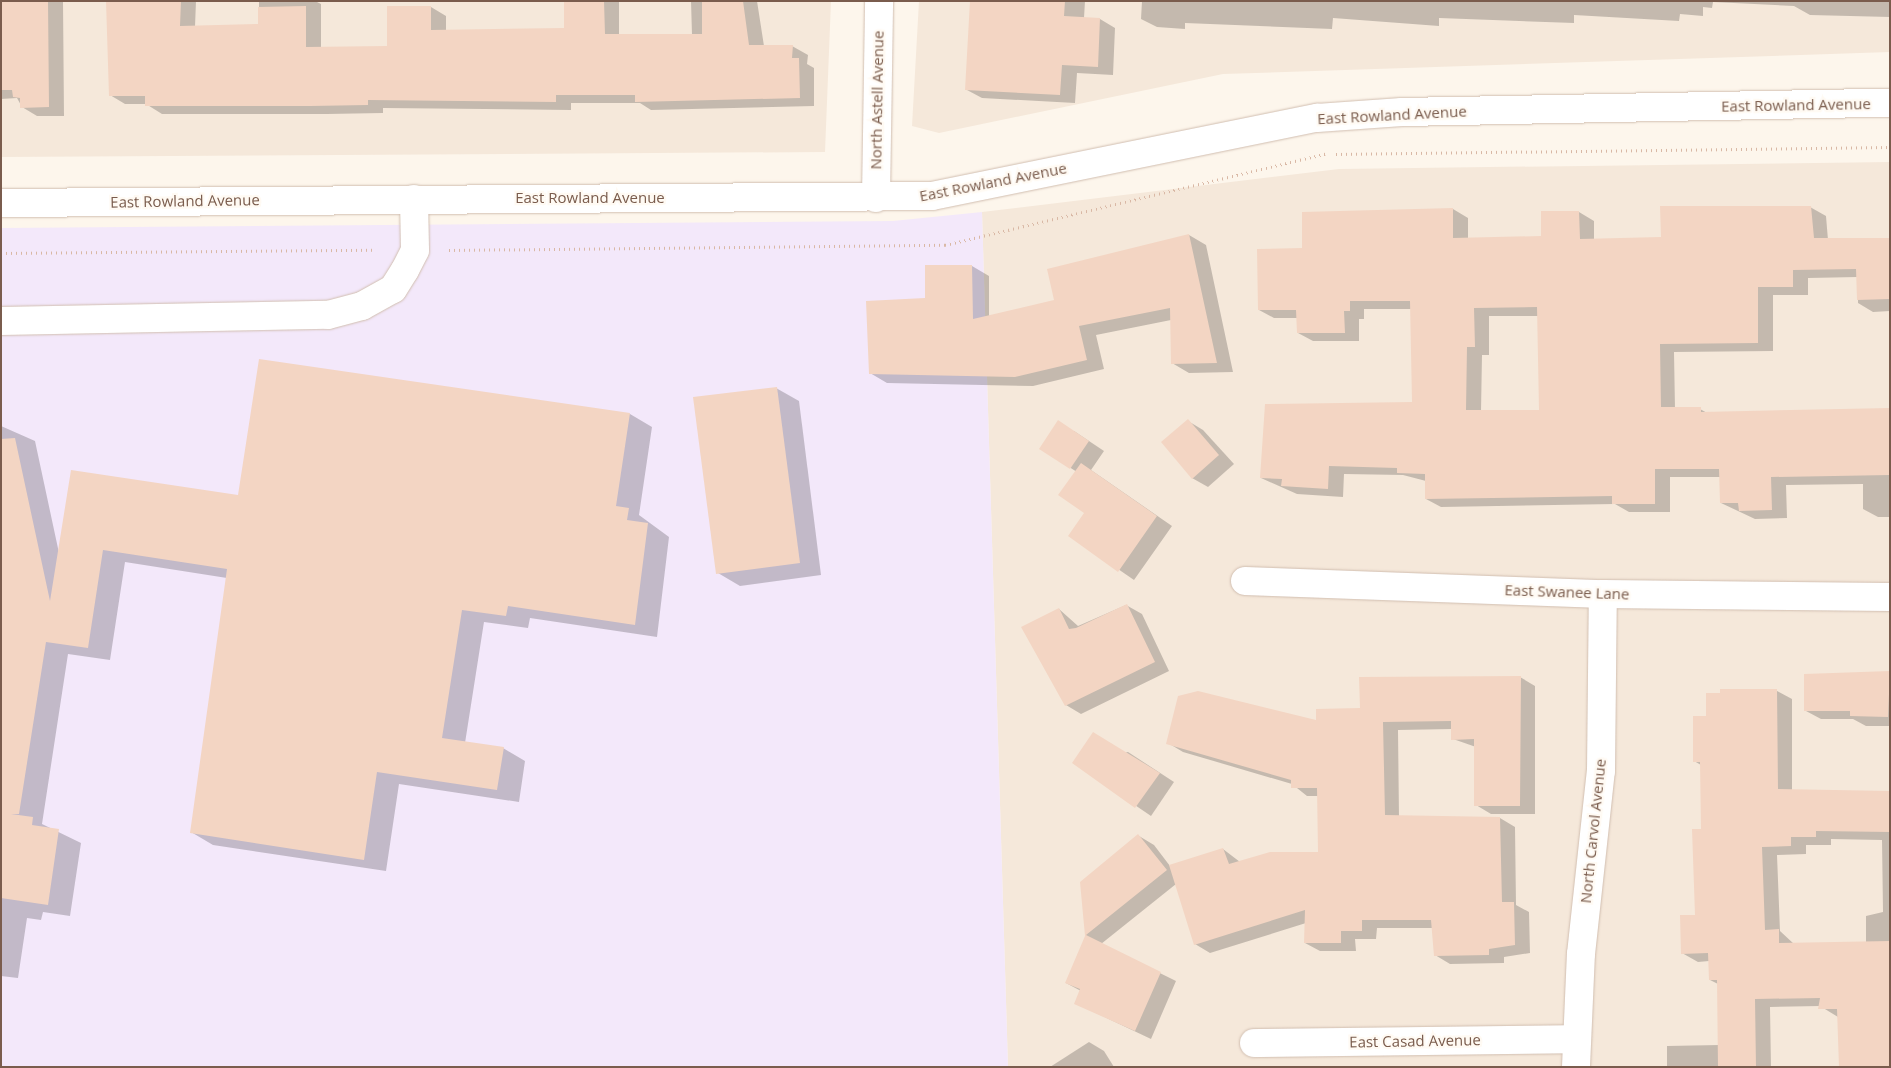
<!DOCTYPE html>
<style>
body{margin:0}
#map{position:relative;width:1891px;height:1068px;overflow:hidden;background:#fdf6ec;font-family:"Open Sans",sans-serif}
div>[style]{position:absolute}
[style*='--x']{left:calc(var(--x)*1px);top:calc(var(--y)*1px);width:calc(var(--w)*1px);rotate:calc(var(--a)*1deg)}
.residential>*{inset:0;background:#f5e8da}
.education>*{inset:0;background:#f3e8fa}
.shadow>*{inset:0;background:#0003}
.building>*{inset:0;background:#f3d5c3}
.path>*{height:3px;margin-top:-1.5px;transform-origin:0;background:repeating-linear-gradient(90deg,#d9b8a5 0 1px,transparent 0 5px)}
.roads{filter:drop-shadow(0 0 1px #d1beb0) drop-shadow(0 0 1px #d1beb0)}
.minor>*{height:28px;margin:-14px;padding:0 14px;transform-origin:14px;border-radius:14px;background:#fff}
span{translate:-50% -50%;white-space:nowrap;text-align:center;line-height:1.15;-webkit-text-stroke:4.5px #fffaf3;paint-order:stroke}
.street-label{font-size:15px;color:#7a5c4d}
.frame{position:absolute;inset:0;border:2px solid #7a5c4d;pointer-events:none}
</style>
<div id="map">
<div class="residential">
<i style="clip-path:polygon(1px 1px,831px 1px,825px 152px,1px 157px)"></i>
<i style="clip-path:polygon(919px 1px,1890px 1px,1890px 52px,1223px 74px,939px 133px,912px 126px)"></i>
<i style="clip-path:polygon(1890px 162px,1890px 1067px,1008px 1067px,982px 212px,1339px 169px)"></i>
</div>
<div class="education">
<i style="clip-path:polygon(982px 212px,1008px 1067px,1px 1067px,1px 228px,893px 221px)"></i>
</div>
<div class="shadow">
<i style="clip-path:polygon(1px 1px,63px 1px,64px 116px,37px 116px,22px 107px,17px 98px,1px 99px)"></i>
<i style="clip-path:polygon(108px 1px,196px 1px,195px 27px,259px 26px,259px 1px,315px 1px,321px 4px,321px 48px,388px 47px,431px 7px,446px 16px,446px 31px,565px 29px,565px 1px,619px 1px,619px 35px,692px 35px,691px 1px,757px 1px,764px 46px,792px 46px,808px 55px,807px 64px,814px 68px,814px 106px,651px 110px,640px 103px,571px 103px,571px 110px,383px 108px,383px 113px,327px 114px,162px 114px,146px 104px,125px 104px,110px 95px)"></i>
<i style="clip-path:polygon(973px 1px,1085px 1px,1084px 18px,1100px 19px,1115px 28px,1113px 75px,1077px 73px,1075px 103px,982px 98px,967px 90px)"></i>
<i style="clip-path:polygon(1142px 1px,1890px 1px,1890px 17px,1810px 15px,1794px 6px,1713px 2px,1712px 8px,1703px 7px,1703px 16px,1680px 14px,1679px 21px,1574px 15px,1574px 23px,1439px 18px,1439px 26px,1333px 18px,1332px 29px,1185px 23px,1185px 29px,1157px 27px,1141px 19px)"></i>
<i style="clip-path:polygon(evenodd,1810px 207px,1826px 216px,1828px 240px,1890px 239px,1890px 311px,1873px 312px,1858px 303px,1858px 277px,1808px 278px,1808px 295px,1773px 295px,1773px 351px,1674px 352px,1675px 409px,1700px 409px,1709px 414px,1890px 410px,1890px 517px,1878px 517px,1863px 509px,1863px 484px,1786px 485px,1787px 518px,1755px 519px,1721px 503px,1720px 477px,1670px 477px,1670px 512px,1629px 512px,1615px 504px,1441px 507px,1426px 499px,1426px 481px,1403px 475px,1344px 474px,1343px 497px,1297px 494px,1261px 478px,1413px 404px,1412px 309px,1364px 309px,1364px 319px,1359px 319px,1359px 341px,1313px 341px,1298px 333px,1298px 318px,1274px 318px,1259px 310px,1304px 249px,1453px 209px,1468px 218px,1468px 239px,1542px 237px,1542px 213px,1579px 212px,1594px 221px,1594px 240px,1662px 238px,1810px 207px,1489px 316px,1538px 316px,1540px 411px,1481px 412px,1482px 355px,1489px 355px,1489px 316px)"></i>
<i style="clip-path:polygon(1189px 235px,1206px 245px,1233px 372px,1189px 373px,1172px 363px,1171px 320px,1096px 335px,1104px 369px,1033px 386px,887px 383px,870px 373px,927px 299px,972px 266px,989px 276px,989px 316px,1056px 301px)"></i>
<i style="clip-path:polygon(776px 388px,799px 401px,821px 575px,740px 586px,718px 573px)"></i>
<i style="clip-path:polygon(630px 414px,652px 427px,639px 515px,669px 537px,657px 637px,530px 618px,528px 628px,484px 622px,465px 743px,503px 748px,525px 761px,519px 802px,399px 784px,386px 871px,213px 845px,191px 832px,227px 578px,125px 562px,110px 660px,68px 654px,42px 824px,81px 843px,70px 916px,43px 912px,41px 920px,27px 918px,18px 978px,1px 976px,1px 426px,35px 441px,59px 553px,240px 497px)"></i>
<i style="clip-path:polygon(1188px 421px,1203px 430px,1234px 464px,1208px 487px,1192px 478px)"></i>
<i style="clip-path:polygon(1074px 431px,1104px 451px,1091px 470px,1172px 526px,1134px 580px,1070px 536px,1085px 513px,1077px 472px,1041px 449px)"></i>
<i style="clip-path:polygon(1126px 605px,1142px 614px,1169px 671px,1081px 714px,1066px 705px,1059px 609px,1078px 626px)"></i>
<i style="clip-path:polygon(1890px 674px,1890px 726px,1866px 726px,1853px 719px,1821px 719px,1806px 711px)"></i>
<i style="clip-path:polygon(1520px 677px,1535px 686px,1535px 814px,1491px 814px,1476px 805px,1476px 747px,1453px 739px,1452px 729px,1398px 730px,1399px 817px,1500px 818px,1515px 827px,1516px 905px,1529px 912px,1530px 953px,1504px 957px,1504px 963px,1450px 964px,1435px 955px,1433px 928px,1377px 928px,1376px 939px,1355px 939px,1356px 951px,1320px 951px,1305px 943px,1306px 923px,1210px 953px,1195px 944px,1176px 884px,1101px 944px,1176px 981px,1151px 1039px,1075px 1003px,1081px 991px,1066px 983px,1086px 936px,1081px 883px,1139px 836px,1154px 845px,1170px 866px,1223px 849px,1240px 862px,1319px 853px,1318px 796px,1307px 796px,1292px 784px,1183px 752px,1168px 743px,1318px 721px)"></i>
<i style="clip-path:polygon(evenodd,1777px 691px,1792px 699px,1792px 791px,1890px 792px,1890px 1067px,1838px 1017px,1820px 1006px,1770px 1007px,1771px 1067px,1667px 1067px,1667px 1046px,1719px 1045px,1718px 984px,1710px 980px,1709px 961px,1698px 962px,1682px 953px,1697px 916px,1702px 830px,1701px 765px,1694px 761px,1707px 717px,1777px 691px,1831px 839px,1882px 840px,1883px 912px,1866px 916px,1866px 943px,1794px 944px,1780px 931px,1777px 855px,1806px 854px,1806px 845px,1831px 845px,1831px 839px)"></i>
<i style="clip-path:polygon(1128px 752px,1174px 782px,1151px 816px,1073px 763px)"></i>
<i style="clip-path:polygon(1089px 1042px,1104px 1051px,1114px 1067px,1050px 1067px)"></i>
</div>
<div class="building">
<i style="clip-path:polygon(1px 1px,48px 1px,49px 107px,20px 108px,20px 98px,13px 97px,12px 90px,1px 90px)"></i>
<i style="clip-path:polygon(106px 1px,181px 1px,180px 26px,258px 24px,258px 7px,306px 6px,306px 47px,387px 46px,387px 6px,431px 6px,431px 30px,564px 28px,564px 1px,604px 1px,605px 34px,702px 34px,702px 1px,743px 1px,749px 45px,793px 45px,792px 58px,799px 58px,800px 98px,635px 102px,635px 95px,556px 95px,556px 102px,368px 100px,368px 105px,310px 106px,145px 106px,145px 96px,109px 96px)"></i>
<i style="clip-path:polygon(970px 1px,1065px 1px,1064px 16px,1100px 18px,1098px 67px,1062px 65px,1060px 95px,965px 90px)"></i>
<i style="clip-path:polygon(evenodd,1660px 206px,1811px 206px,1814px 238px,1890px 238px,1890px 299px,1857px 300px,1856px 269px,1793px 270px,1793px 287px,1758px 287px,1758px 343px,1660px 344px,1661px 407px,1701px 407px,1701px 412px,1890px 408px,1890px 475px,1771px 477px,1772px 510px,1739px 511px,1738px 503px,1720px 503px,1719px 469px,1655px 469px,1655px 504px,1612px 504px,1612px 496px,1425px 499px,1425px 474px,1397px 473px,1397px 468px,1329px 466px,1328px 489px,1281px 486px,1282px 479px,1260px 478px,1265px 404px,1412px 402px,1410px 301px,1350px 301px,1350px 311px,1344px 311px,1345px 333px,1297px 333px,1296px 310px,1258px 310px,1257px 249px,1302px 248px,1302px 212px,1453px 208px,1453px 238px,1541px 236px,1541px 211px,1579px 211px,1580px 239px,1661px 237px,1660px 206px,1537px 307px,1539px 410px,1466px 410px,1467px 347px,1475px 347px,1474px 308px,1537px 307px)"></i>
<i style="clip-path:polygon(1189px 234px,1217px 363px,1171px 364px,1170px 308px,1079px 326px,1087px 360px,1015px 377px,869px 374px,866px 301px,925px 298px,925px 265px,972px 265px,973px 319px,1054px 300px,1047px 269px)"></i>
<i style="clip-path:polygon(259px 359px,630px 413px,616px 506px,629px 508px,627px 520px,648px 523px,635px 625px,508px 606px,506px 616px,462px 610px,442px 738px,504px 747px,497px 790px,377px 772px,364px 860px,190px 833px,227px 569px,103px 550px,88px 648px,46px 642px,19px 814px,11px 814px,33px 817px,32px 825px,59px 829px,48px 905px,1px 898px,1px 439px,15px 438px,50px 601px,71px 470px,238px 495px)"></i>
<i style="clip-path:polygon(777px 387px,800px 563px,716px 574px,693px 397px)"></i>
<i style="clip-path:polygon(1188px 419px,1219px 455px,1192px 479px,1161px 442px)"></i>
<i style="clip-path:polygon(1058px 420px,1089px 441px,1070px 469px,1039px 449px)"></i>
<i style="clip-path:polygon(1081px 463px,1157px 516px,1118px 572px,1068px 536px,1084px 513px,1058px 495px)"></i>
<i style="clip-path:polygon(1127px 604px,1155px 662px,1065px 706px,1021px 627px,1059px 608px,1069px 629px,1076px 628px)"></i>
<i style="clip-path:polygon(1890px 671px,1888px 717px,1850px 716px,1850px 711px,1804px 711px,1804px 674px)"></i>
<i style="clip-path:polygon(1521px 676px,1520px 806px,1474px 806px,1474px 739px,1451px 740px,1451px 721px,1383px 722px,1385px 815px,1500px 817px,1502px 902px,1514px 902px,1515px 945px,1489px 949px,1489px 955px,1434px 956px,1431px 920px,1362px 920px,1362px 931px,1341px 931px,1341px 943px,1304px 943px,1305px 910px,1194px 945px,1169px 865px,1223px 848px,1229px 864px,1270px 852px,1318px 852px,1317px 788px,1291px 788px,1291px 780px,1166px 744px,1178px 696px,1198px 691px,1316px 720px,1316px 709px,1360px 708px,1359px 677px)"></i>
<i style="clip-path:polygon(1720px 689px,1777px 689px,1778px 789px,1890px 791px,1890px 832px,1816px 831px,1816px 837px,1791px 837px,1791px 846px,1762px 847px,1765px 930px,1779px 929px,1779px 943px,1890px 941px,1890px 1067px,1839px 1067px,1837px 1009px,1818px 1009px,1820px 998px,1755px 999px,1756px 1067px,1718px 1067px,1717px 980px,1709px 980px,1708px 953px,1681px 954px,1680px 915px,1695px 915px,1692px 829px,1701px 829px,1700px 762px,1693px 762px,1693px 716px,1706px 716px,1706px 693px,1720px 693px)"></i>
<i style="clip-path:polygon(1093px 732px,1160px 773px,1135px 808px,1072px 763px)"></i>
<i style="clip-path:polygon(1138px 834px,1167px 870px,1086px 935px,1161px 972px,1135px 1031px,1074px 1004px,1080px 989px,1065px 983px,1085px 936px,1080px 882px)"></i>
</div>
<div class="path">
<i style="--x:1336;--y:154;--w:554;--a:-0.72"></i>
<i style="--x:449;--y:250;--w:496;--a:-0.6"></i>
<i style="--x:945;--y:245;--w:391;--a:-13.5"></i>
<i style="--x:1;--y:253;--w:375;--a:-0.5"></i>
</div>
<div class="roads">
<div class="minor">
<i style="--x:876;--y:198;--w:197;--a:-89.1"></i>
<i style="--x:1;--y:203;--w:931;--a:-0.43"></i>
<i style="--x:932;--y:196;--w:393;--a:-11.5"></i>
<i style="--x:1317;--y:118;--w:85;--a:-4"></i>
<i style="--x:1402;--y:112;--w:488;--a:-1.1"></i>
<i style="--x:1;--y:321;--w:327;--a:-1.1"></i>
<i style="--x:328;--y:315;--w:35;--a:-15"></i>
<i style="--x:362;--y:306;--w:35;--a:-29"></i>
<i style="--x:393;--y:289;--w:22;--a:-58"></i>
<i style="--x:405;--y:270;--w:22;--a:-63"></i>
<i style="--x:415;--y:250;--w:51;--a:-91.1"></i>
<i style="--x:1245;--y:581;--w:358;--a:2.1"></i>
<i style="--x:1603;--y:594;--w:287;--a:0.6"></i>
<i style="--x:1254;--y:1043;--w:322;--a:-0.7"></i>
<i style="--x:1576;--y:1067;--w:113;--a:-87.5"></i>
<i style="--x:1581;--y:954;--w:184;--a:-83.8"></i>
<i style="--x:1601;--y:771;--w:177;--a:-89.4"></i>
</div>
</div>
<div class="street-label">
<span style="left:877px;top:100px;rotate:-89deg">North Astell Avenue</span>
<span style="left:1796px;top:105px;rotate:-1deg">East Rowland Avenue</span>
<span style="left:1392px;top:115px;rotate:-3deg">East Rowland Avenue</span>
<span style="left:993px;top:182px;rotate:-11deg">East Rowland Avenue</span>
<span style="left:590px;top:198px">East Rowland Avenue</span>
<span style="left:185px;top:201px;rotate:-1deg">East Rowland Avenue</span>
<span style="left:1567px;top:592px;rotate:2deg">East Swanee Lane</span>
<span style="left:1593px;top:831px;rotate:-84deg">North Carvol Avenue</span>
<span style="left:1415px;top:1041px;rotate:-1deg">East Casad Avenue</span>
</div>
<div class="frame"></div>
</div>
